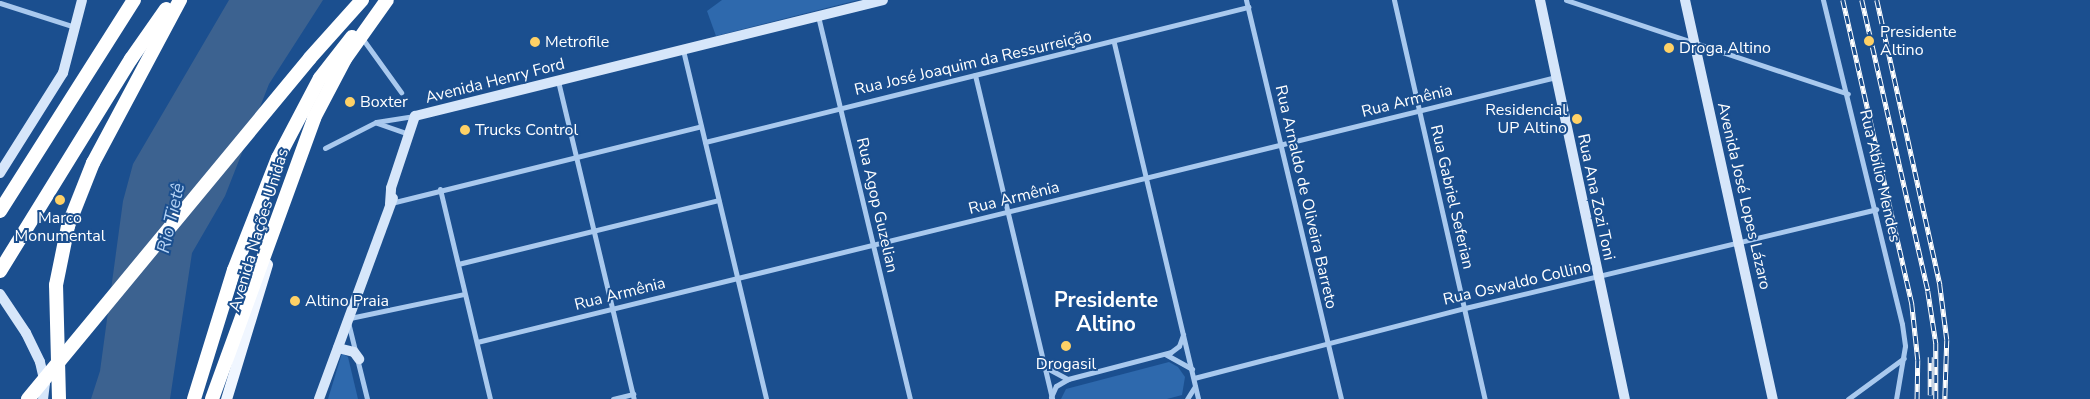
<!DOCTYPE html>
<meta charset="utf-8">
<style>
body{margin:0}
#map{position:relative;width:2090px;height:399px;overflow:hidden;background:#1b4f8f;font-family:"Nunito Sans",sans-serif}
div>[style]{position:absolute}
[style*='--x']{left:calc(var(--x)*1px);top:calc(var(--y)*1px);width:calc(var(--w)*1px);rotate:calc(var(--a)*1deg)}
.green>*{inset:0;background:#2e69ad}
.water>*{inset:0;background:#3c6290}
.street>*{height:5px;margin:-2.5px;padding:0 2.5px;transform-origin:2.5px;border-radius:2.5px;background:#a9c9ee}
.secondary>*{height:10px;margin:-5px;padding:0 5px;transform-origin:5px;border-radius:5px;background:#d6e6fa}
.primary>*{height:11px;margin:-5.5px;padding:0 5.5px;transform-origin:5.5px;border-radius:5.5px;background:#f0f6ff}
.highway>*{height:14px;margin:-7px;padding:0 7px;transform-origin:7px;border-radius:7px;background:#fff}
.rail>*{height:4.5px;margin-top:-2.25px;transform-origin:0;background:repeating-linear-gradient(90deg,#1b4f8f 0 8px,#fff 0 16px);box-sizing:border-box;border-block:1px solid #fff}
.highway-bridge>*{height:14px;margin:-7px;padding:0 7px;transform-origin:7px;border-radius:7px;background:#fff}
.dots>*{width:14px;height:14px;translate:-50% -50%;box-sizing:border-box;border:2px solid #1b4f8f;border-radius:50%}
span{translate:-50% -50%;white-space:nowrap;text-align:center;line-height:1.15;-webkit-text-stroke:4px #1b4f8f;paint-order:stroke}
.poi-label{font-size:16px;color:#fff}
.left{translate:0 -50%;text-align:left}
.right{translate:-100% -50%;text-align:right}
.street-label{font-size:16px;color:#fff}
.water-label{font-size:18px;color:#b5d3f5;font-style:italic}
.district-label{font-size:21px;color:#fff;font-weight:700}
</style>
<div id="map">
<div class="green">
<i style="clip-path:polygon(722px 0,858px 0,716px 36px,707px 11px)"></i>
<i style="clip-path:polygon(342px 353px,348px 357px,358px 399px,328px 399px)"></i>
<i style="clip-path:polygon(1169px 362px,1178px 367px,1185px 377px,1182px 395px,1167px 399px,1061px 399px,1066px 389px)"></i>
</div>
<div class="water">
<i style="clip-path:polygon(229px 0,323px 0,269px 84px,225px 196px,192px 253px,170px 399px,91px 399px,100px 371px,123px 201px,133px 164px)"></i>
</div>
<div class="street">
<i style="--x:1246;--y:0;--w:410;--a:76.6"></i>
<i style="--x:1394;--y:0;--w:409;--a:77.2"></i>
<i style="--x:1566;--y:0;--w:297;--a:18.4"></i>
<i style="--x:1823;--y:0;--w:333;--a:76.3"></i>
<i style="--x:1902;--y:324;--w:22;--a:82"></i>
<i style="--x:1905;--y:346;--w:54;--a:99.6"></i>
<i style="--x:0;--y:3;--w:79;--a:17.7"></i>
<i style="--x:818;--y:16;--w:394;--a:76.5"></i>
<i style="--x:362;--y:38;--w:67;--a:54.2"></i>
<i style="--x:1114;--y:43;--w:366;--a:76.7"></i>
<i style="--x:683;--y:50;--w:359;--a:76.6"></i>
<i style="--x:975;--y:75;--w:333;--a:76.6"></i>
<i style="--x:558;--y:81;--w:327;--a:76.6"></i>
<i style="--x:377;--y:123;--w:34;--a:19"></i>
<i style="--x:705;--y:142;--w:560;--a:-13.96"></i>
<i style="--x:325;--y:148;--w:57;--a:-27"></i>
<i style="--x:376;--y:122;--w:39;--a:-9"></i>
<i style="--x:440;--y:189;--w:216;--a:76.6"></i>
<i style="--x:391;--y:203;--w:319;--a:-13.9"></i>
<i style="--x:458;--y:264;--w:268;--a:-13.8"></i>
<i style="--x:350;--y:318;--w:116;--a:-11.9"></i>
<i style="--x:348;--y:322;--w:79;--a:76.1"></i>
<i style="--x:477;--y:342;--w:1111;--a:-13.8"></i>
<i style="--x:1165;--y:354;--w:31;--a:29"></i>
<i style="--x:1045;--y:367;--w:26;--a:28"></i>
<i style="--x:1194;--y:378;--w:280;--a:-14.5"></i>
<i style="--x:1465;--y:308;--w:423;--a:-13.5"></i>
<i style="--x:1051;--y:397;--w:12;--a:-66"></i>
<i style="--x:1056;--y:386;--w:14;--a:-30"></i>
<i style="--x:1068;--y:379;--w:106;--a:-14.7"></i>
<i style="--x:1171;--y:352;--w:10;--a:-37"></i>
<i style="--x:1179;--y:346;--w:12;--a:-70"></i>
<i style="--x:613;--y:399;--w:21;--a:-14"></i>
<i style="--x:1187;--y:399;--w:15;--a:-58"></i>
<i style="--x:1848;--y:399;--w:69;--a:-36.2"></i>
</div>
<div class="secondary">
<i style="--x:1540;--y:0;--w:408;--a:78"></i>
<i style="--x:1685;--y:0;--w:409;--a:77.6"></i>
<i style="--x:0;--y:173;--w:118;--a:-57.8"></i>
<i style="--x:63;--y:73;--w:75;--a:-75.4"></i>
<i style="--x:390;--y:204;--w:16;--a:-86"></i>
<i style="--x:391;--y:188;--w:76;--a:-71.6"></i>
<i style="--x:415;--y:116;--w:482;--a:-13.9"></i>
<i style="--x:0;--y:294;--w:47;--a:56.3"></i>
<i style="--x:26;--y:333;--w:32;--a:64"></i>
<i style="--x:40;--y:362;--w:22;--a:77"></i>
<i style="--x:45;--y:383;--w:16;--a:97"></i>
<i style="--x:338;--y:348;--w:16;--a:14"></i>
<i style="--x:354;--y:352;--w:9;--a:54"></i>
<i style="--x:319;--y:399;--w:214;--a:-69.8"></i>
</div>
<div class="primary">
<i style="--x:226;--y:399;--w:141;--a:-73.1"></i>
</div>
<div class="highway">
<i style="--x:0;--y:211;--w:250;--a:-57.6"></i>
<i style="--x:0;--y:271;--w:249;--a:-58.3"></i>
<i style="--x:131;--y:59;--w:61;--a:-55"></i>
<i style="--x:59;--y:399;--w:114;--a:-91.5"></i>
<i style="--x:56;--y:285;--w:60;--a:-78.5"></i>
<i style="--x:68;--y:226;--w:68;--a:-68.4"></i>
<i style="--x:93;--y:163;--w:185;--a:-61.9"></i>
<i style="--x:194;--y:399;--w:135;--a:-72.8"></i>
<i style="--x:234;--y:270;--w:120;--a:-68.6"></i>
<i style="--x:278;--y:158;--w:90;--a:-62.3"></i>
<i style="--x:320;--y:78;--w:52;--a:-52"></i>
<i style="--x:212;--y:399;--w:299;--a:-70"></i>
<i style="--x:314;--y:118;--w:67;--a:-62.3"></i>
<i style="--x:345;--y:59;--w:72;--a:-54.6"></i>
</div>
<div class="rail">
<i style="--x:1843;--y:0;--w:312;--a:77.2"></i>
<i style="--x:1912;--y:304;--w:56;--a:83.9"></i>
<i style="--x:1918;--y:360;--w:39;--a:91"></i>
<i style="--x:1862;--y:0;--w:298;--a:77.2"></i>
<i style="--x:1928;--y:291;--w:53;--a:81.3"></i>
<i style="--x:1936;--y:343;--w:56;--a:90"></i>
<i style="--x:1877;--y:0;--w:292;--a:77.5"></i>
<i style="--x:1940;--y:285;--w:55;--a:82.7"></i>
<i style="--x:1947;--y:340;--w:59;--a:91.9"></i>
<i style="--x:1930;--y:395;--w:38;--a:-90"></i>
</div>
<div class="highway-bridge">
<i style="--x:28;--y:399;--w:442;--a:-50.4"></i>
<i style="--x:310;--y:58;--w:78;--a:-48.1"></i>
</div>
<div class="dots">
<i style="left:1869px;top:41px;background:#ffd166"></i>
<i style="left:535px;top:42px;background:#ffd166"></i>
<i style="left:1669px;top:48px;background:#ffd166"></i>
<i style="left:350px;top:102px;background:#ffd166"></i>
<i style="left:1577px;top:119px;background:#ffd166"></i>
<i style="left:465px;top:130px;background:#ffd166"></i>
<i style="left:60px;top:200px;background:#ffd166"></i>
<i style="left:295px;top:301px;background:#ffd166"></i>
<i style="left:1066px;top:346px;background:#ffd166"></i>
</div>
<div class="poi-label">
<span class="left" style="left:1880px;top:41px">Presidente<br>Altino</span>
<span class="left" style="left:545px;top:42px">Metrofile</span>
<span class="left" style="left:1679px;top:48px">Droga Altino</span>
<span class="left" style="left:360px;top:102px">Boxter</span>
<span class="right" style="left:1567px;top:119px">Residencial<br>UP Altino</span>
<span class="left" style="left:475px;top:130px">Trucks Control</span>
<span style="left:60px;top:227px">Marco<br>Monumental</span>
<span class="left" style="left:305px;top:301px">Altino Praia</span>
<span style="left:1066px;top:364px">Drogasil</span>
</div>
<div class="street-label">
<span style="left:973px;top:63px;rotate:-13deg">Rua José Joaquim da Ressurreição</span>
<span style="left:495px;top:81px;rotate:-14deg">Avenida Henry Ford</span>
<span style="left:1407px;top:101px;rotate:-14deg">Rua Armênia</span>
<span style="left:1880px;top:176px;rotate:77deg">Rua Abílio Mendes</span>
<span style="left:1744px;top:196px;rotate:77deg">Avenida José Lopes Lázaro</span>
<span style="left:1306px;top:197px;rotate:77deg">Rua Arnaldo de Oliveira Barreto</span>
<span style="left:1452px;top:197px;rotate:77deg">Rua Gabriel Seferian</span>
<span style="left:1596px;top:197px;rotate:78deg">Rua Ana Zozi Toni</span>
<span style="left:1014px;top:198px;rotate:-14deg">Rua Armênia</span>
<span style="left:877px;top:205px;rotate:77deg">Rua Agop Guzelian</span>
<span style="left:259px;top:230px;rotate:-73deg">Avenida Nações Unidas</span>
<span style="left:1517px;top:283px;rotate:-13deg">Rua Oswaldo Collino</span>
<span style="left:620px;top:294px;rotate:-14deg">Rua Armênia</span>
</div>
<div class="water-label">
<span style="left:171px;top:218px;rotate:-77deg">Rio Tietê</span>
</div>
<div class="district-label">
<span style="left:1106px;top:312px">Presidente<br>Altino</span>
</div>
</div>
